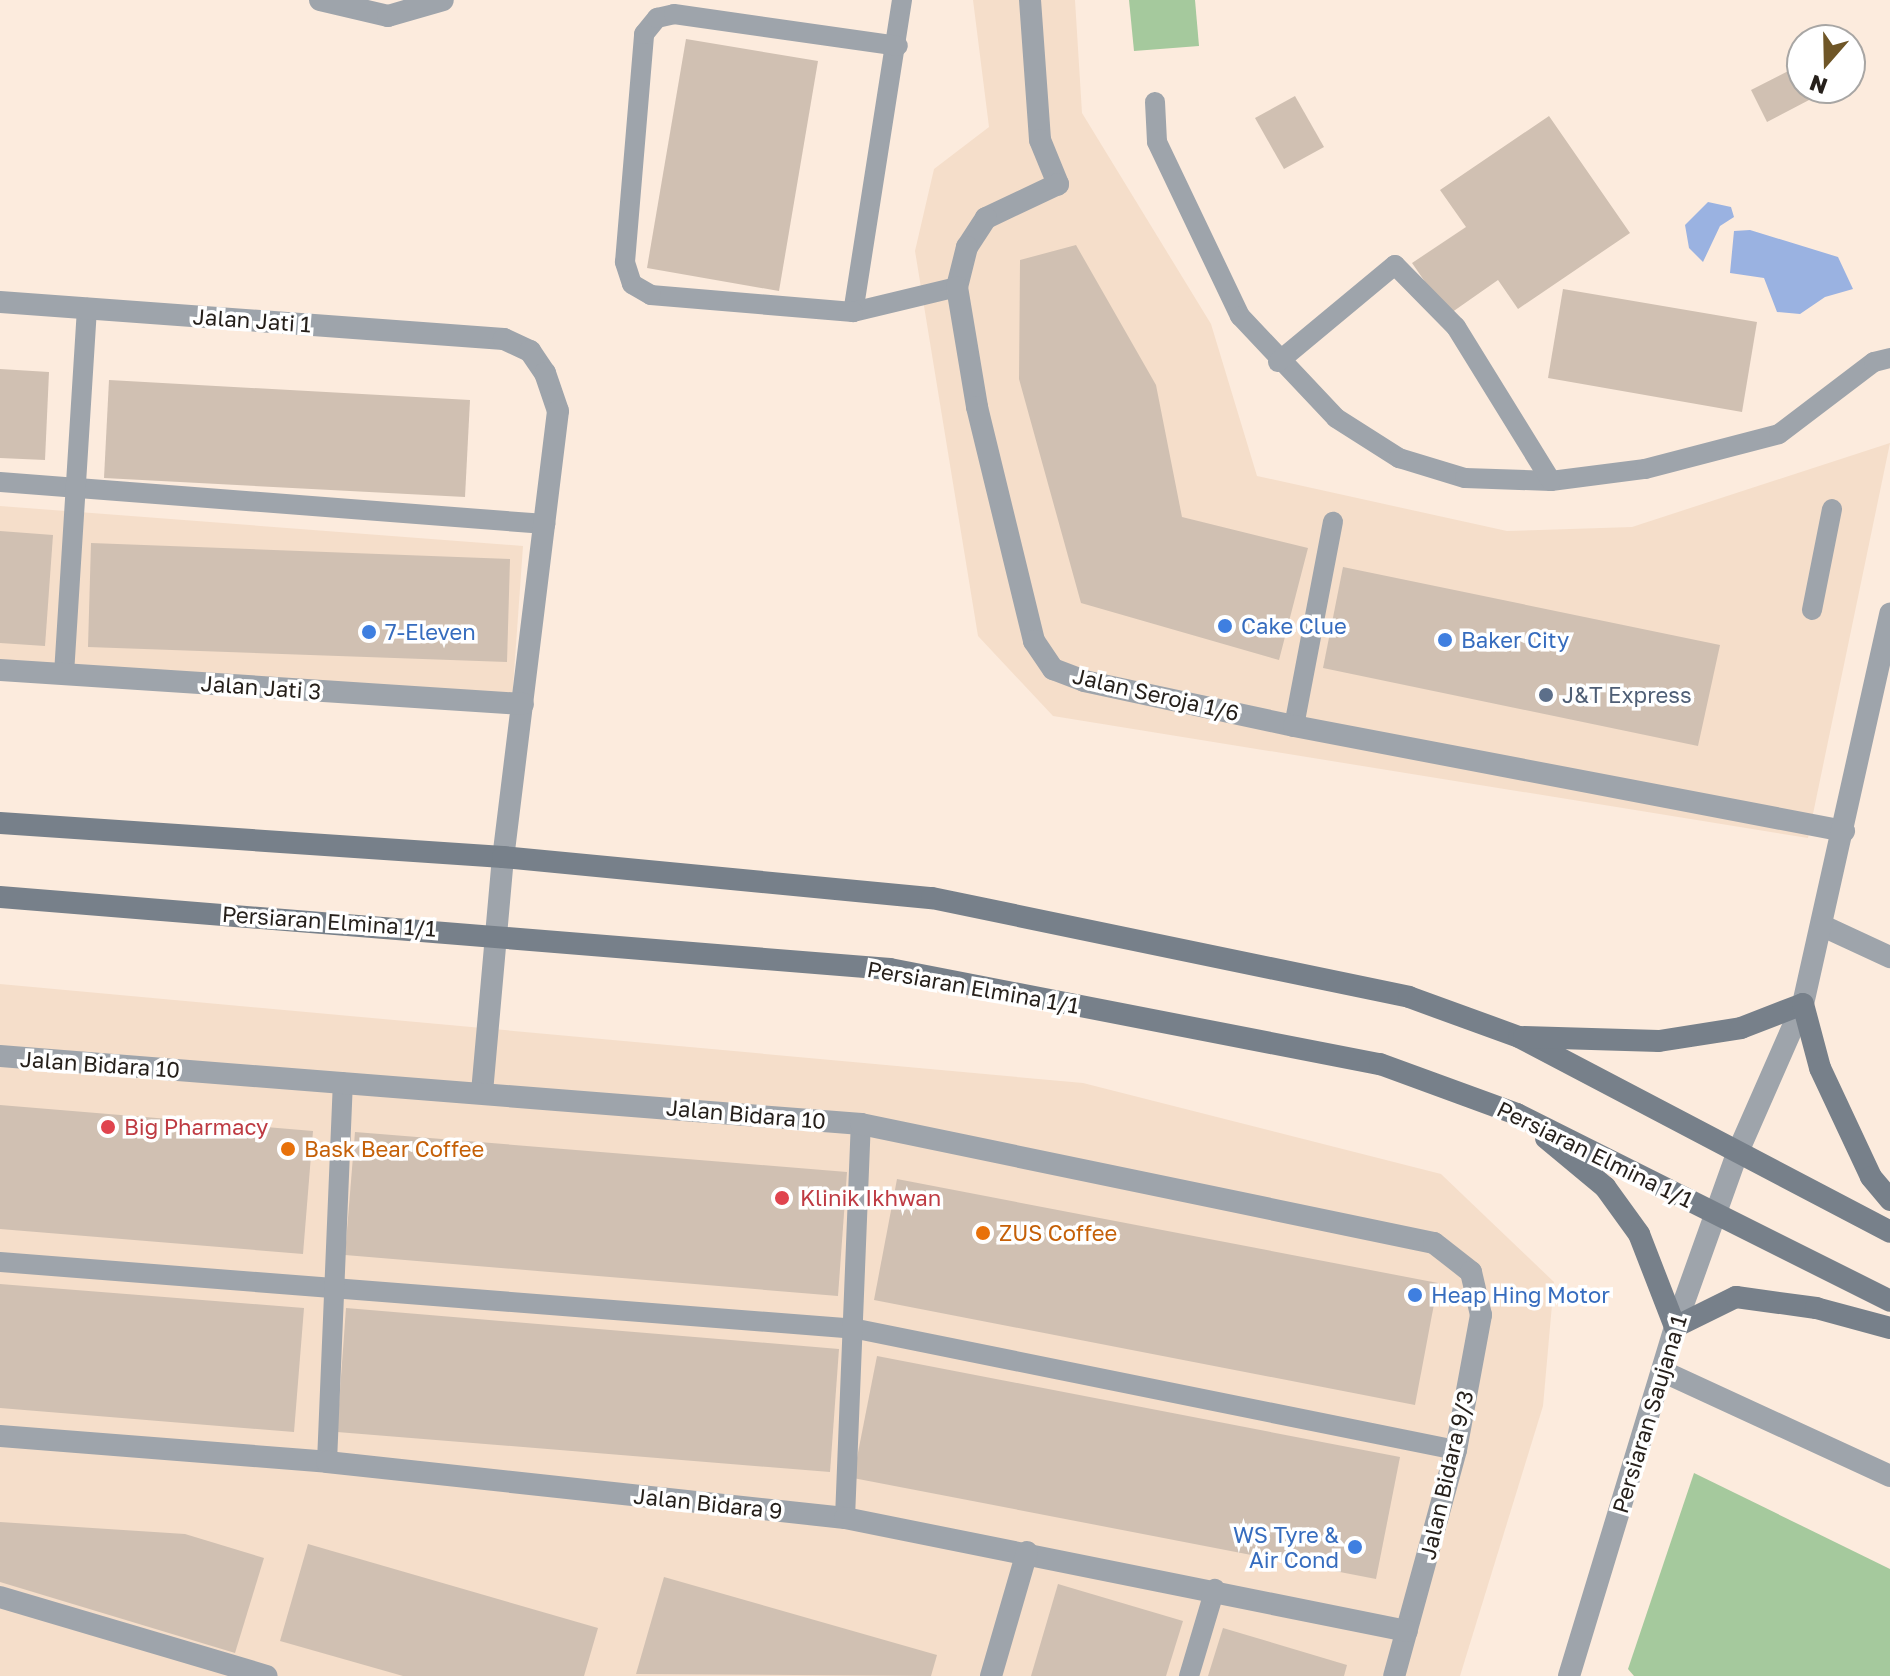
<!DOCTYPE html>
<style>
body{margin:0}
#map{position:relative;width:1890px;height:1676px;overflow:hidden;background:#fcebdd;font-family:"Golos Text",sans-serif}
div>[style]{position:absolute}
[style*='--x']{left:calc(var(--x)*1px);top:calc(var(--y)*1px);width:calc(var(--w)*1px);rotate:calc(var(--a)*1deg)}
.built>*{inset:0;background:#f5deca}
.green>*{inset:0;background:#a5c99d}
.water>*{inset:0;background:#9ab2e1}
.building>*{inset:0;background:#d0c0b2}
.service>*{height:20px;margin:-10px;padding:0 10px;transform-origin:10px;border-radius:10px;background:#9ea4ab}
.minor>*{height:22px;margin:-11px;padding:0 11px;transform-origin:11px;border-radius:11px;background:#9ea4ab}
.tertiary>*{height:22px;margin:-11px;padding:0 11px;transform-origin:11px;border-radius:11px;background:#9ea4ab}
.secondary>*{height:22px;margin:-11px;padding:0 11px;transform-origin:11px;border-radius:11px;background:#77808a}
.dots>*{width:22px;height:22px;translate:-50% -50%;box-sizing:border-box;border:4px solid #fff;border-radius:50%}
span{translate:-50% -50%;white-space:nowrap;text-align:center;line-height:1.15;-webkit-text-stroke:7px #fff;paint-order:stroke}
.street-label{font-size:22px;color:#26201b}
.shop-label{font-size:22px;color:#366cbe}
.left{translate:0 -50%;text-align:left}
.right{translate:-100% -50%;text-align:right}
.service-label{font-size:22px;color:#4e5e75}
.health-label{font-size:22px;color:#be3a42}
.food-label{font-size:22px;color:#c56008}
.north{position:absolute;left:1786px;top:24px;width:80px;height:80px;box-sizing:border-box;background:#fff;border:2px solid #a8a6a4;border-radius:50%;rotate:200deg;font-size:22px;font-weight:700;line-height:32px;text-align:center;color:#26201b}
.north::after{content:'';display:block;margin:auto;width:28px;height:36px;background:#6f5627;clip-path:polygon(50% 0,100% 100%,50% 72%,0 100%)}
</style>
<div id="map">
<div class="built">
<i style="clip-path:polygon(973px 0,1075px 0,1082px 113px,1211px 324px,1257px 476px,1507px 531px,1632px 527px,1890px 443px,1808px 838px,1053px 716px,978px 636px,915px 251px,934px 169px,989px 127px)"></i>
<i style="clip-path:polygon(0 506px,523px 546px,512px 701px,0 662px)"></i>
<i style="clip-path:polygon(0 984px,1083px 1083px,1441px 1174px,1554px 1282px,1543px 1406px,1460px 1676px,0 1676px)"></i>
</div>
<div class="green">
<i style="clip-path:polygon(1129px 0,1195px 0,1199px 46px,1134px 51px)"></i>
<i style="clip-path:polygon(1694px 1473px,1890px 1569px,1890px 1676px,1634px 1676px,1628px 1669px)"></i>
</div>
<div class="water">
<i style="clip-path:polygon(1708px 202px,1731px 207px,1734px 217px,1720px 226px,1703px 262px,1689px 248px,1685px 225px)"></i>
<i style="clip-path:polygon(1750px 230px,1838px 257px,1853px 289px,1825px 297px,1800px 314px,1777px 312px,1764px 278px,1730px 273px,1734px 231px)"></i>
</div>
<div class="building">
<i style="clip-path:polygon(686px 39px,818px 61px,779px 291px,647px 268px)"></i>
<i style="clip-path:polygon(1850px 45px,1864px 72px,1850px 79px)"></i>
<i style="clip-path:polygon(1802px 64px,1802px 88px,1832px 88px,1767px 122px,1751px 90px)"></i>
<i style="clip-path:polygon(1295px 96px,1324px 147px,1284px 169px,1255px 118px)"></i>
<i style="clip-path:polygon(1549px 116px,1630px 233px,1518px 309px,1498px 280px,1448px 315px,1412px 263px,1466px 227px,1440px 190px)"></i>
<i style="clip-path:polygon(1076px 245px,1156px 385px,1182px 517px,1308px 548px,1279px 660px,1081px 603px,1019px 379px,1020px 260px)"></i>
<i style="clip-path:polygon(1563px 289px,1757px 322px,1742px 412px,1548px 378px)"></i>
<i style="clip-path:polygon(0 369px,49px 372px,45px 460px,0 458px)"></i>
<i style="clip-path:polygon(109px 380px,470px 400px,465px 497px,104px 478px)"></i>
<i style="clip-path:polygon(0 531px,53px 535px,45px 646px,0 643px)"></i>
<i style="clip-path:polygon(91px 543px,510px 559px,507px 662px,88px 647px)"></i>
<i style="clip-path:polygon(1343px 567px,1720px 645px,1698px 746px,1323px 668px)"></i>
<i style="clip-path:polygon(0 1105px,313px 1131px,303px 1254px,0 1229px)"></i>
<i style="clip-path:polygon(355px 1132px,847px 1172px,838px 1296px,345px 1255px)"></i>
<i style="clip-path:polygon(897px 1179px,1438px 1283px,1415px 1405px,874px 1300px)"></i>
<i style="clip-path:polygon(0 1284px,304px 1308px,294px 1432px,0 1408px)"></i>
<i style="clip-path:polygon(346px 1308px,839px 1349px,830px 1472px,337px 1432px)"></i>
<i style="clip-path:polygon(877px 1356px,1400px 1457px,1376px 1579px,853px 1478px)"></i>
<i style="clip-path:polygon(0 1522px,185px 1534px,264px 1558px,235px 1653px,0 1582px)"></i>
<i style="clip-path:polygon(308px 1544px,598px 1628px,584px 1676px,403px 1676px,280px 1641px)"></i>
<i style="clip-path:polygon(664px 1577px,937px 1655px,931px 1676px,636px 1674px)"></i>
<i style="clip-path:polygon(1058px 1584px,1183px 1621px,1166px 1676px,1031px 1676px)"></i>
<i style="clip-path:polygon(1223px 1628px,1347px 1665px,1344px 1676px,1208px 1676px)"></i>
</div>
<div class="service">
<i style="--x:902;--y:0;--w:316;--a:98.9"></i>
<i style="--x:853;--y:312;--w:107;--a:-13.5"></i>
<i style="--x:1155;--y:102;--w:40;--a:87.1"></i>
<i style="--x:1157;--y:142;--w:193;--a:64.5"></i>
<i style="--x:1240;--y:316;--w:140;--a:46.7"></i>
<i style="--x:1336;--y:418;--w:75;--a:32.4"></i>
<i style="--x:1399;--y:458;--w:69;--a:16.9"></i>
<i style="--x:1465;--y:478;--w:86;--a:2"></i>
<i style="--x:1551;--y:481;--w:95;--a:-7.3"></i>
<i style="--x:1645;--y:469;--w:138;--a:-14.6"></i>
<i style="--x:1779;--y:434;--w:119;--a:-37.2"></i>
<i style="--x:1874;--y:362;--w:16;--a:-14"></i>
<i style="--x:853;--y:312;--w:203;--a:-175.2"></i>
<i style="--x:651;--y:295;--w:22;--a:-150"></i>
<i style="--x:632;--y:284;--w:23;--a:-108"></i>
<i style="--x:625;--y:262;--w:229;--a:-85.2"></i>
<i style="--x:644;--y:34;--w:21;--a:-51"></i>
<i style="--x:657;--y:18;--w:17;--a:-13"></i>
<i style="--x:674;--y:14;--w:226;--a:8.1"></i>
<i style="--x:1278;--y:362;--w:152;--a:-39.7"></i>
<i style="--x:1395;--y:265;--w:87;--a:45.5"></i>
<i style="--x:1456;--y:327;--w:181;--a:58.3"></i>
<i style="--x:0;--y:482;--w:547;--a:4.41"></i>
<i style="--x:1812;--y:610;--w:103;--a:-78.8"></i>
<i style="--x:64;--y:674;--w:367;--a:-86.4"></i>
<i style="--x:1294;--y:726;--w:208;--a:-79.2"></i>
<i style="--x:0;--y:1262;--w:860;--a:4.47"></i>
<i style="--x:857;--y:1329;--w:611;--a:11.42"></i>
<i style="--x:327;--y:1462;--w:380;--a:-87.6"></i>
<i style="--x:845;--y:1518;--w:394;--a:-87.7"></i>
<i style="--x:1189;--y:1676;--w:91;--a:-73.4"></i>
</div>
<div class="minor">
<i style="--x:320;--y:0;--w:70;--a:13.2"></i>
<i style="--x:388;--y:16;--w:57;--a:-16.2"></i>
<i style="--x:1030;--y:0;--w:140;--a:85.9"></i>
<i style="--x:1040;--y:140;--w:48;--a:67.8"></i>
<i style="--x:1058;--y:184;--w:80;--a:154.7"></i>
<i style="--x:986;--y:218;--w:35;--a:123"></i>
<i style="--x:967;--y:247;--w:41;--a:104"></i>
<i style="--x:957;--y:287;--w:122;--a:80.5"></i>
<i style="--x:977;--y:407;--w:241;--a:76.3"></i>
<i style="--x:1034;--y:641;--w:34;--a:56"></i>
<i style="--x:1053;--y:669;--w:33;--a:21"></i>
<i style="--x:1084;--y:681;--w:215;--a:12.1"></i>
<i style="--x:1294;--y:726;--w:560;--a:10.81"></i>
<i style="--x:0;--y:302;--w:505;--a:4.2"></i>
<i style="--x:504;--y:339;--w:29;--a:25"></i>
<i style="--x:530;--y:351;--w:27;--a:56"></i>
<i style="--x:545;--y:373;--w:40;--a:71.1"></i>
<i style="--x:558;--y:411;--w:449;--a:97"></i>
<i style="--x:503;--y:857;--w:237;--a:95.1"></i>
<i style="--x:0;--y:670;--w:524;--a:3.72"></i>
<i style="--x:1825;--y:927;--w:72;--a:24.8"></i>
<i style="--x:0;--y:1056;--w:864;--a:4.52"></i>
<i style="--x:861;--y:1124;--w:585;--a:11.73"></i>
<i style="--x:1434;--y:1243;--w:47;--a:38.1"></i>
<i style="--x:1471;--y:1272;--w:44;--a:76.9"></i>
<i style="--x:1481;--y:1315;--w:137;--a:100.5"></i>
<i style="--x:1456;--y:1450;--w:234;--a:105.3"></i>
<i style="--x:1737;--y:1154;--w:164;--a:-66.3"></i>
<i style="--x:1803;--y:1004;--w:400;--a:-77.4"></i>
<i style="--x:1662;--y:1371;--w:251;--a:24.7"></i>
<i style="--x:0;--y:1436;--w:328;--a:4.5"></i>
<i style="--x:327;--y:1462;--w:521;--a:6.17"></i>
<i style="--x:845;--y:1518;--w:573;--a:11.37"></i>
<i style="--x:0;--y:1597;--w:278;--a:16.5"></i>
<i style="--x:991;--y:1676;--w:129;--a:-73.8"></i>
</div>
<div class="tertiary">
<i style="--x:1569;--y:1676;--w:365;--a:-73.1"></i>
<i style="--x:1675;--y:1327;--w:184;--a:-70.3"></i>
</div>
<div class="secondary">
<i style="--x:0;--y:823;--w:504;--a:3.87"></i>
<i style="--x:503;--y:857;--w:431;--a:5.5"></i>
<i style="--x:932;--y:898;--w:487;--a:11.7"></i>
<i style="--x:1409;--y:997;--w:117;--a:20"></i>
<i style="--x:1519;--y:1037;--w:419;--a:27.7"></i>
<i style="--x:0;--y:897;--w:893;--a:4.63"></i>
<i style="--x:890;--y:969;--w:499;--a:11"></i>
<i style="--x:1380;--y:1064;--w:146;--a:20.1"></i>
<i style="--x:1517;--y:1114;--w:417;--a:26.6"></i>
<i style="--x:1524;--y:1037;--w:135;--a:1.7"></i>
<i style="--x:1659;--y:1041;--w:83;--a:-9"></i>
<i style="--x:1741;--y:1028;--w:66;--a:-21.2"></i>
<i style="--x:1803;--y:1004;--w:66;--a:75.1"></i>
<i style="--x:1820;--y:1068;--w:120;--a:64.9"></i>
<i style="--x:1871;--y:1177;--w:30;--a:50"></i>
<i style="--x:1546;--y:1138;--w:77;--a:39.7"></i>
<i style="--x:1605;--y:1187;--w:58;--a:54.1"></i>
<i style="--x:1639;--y:1234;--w:100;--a:68.8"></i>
<i style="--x:1675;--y:1327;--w:68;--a:-26.2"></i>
<i style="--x:1736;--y:1297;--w:81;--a:7.8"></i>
<i style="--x:1816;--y:1308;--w:77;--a:15.1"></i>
</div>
<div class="dots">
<i style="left:1225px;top:626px;background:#3f7fe0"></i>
<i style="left:369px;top:632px;background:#3f7fe0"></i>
<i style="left:1445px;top:640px;background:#3f7fe0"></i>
<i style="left:1546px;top:695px;background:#5c6f8a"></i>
<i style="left:108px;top:1127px;background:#e0444e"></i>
<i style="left:288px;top:1149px;background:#e8710a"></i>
<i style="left:782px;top:1198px;background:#e0444e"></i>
<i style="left:983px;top:1233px;background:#e8710a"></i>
<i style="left:1415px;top:1295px;background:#3f7fe0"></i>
<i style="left:1355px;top:1547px;background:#3f7fe0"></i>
</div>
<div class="street-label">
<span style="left:252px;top:320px;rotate:4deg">Jalan Jati 1</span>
<span style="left:261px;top:687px;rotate:4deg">Jalan Jati 3</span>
<span style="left:1156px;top:694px;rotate:13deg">Jalan Seroja 1/6</span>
<span style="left:329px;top:921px;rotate:4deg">Persiaran Elmina 1/1</span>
<span style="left:973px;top:987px;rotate:10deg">Persiaran Elmina 1/1</span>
<span style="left:100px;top:1064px;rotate:4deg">Jalan Bidara 10</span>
<span style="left:746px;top:1114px;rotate:5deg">Jalan Bidara 10</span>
<span style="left:1595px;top:1154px;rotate:26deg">Persiaran Elmina 1/1</span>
<span style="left:1649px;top:1414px;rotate:-73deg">Persiaran Saujana 1</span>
<span style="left:1446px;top:1475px;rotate:-77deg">Jalan Bidara 9/3</span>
<span style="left:708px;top:1503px;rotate:6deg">Jalan Bidara 9</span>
</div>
<div class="shop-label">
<span class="left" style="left:1241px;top:626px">Cake Clue</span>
<span class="left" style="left:385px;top:632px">7-Eleven</span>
<span class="left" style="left:1461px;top:640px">Baker City</span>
<span class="left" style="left:1431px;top:1295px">Heap Hing Motor</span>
<span class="right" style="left:1339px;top:1547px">WS Tyre &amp;<br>Air Cond</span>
</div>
<div class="service-label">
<span class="left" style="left:1562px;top:695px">J&amp;T Express</span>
</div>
<div class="health-label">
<span class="left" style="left:124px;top:1127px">Big Pharmacy</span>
<span class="left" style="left:800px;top:1198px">Klinik Ikhwan</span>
</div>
<div class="food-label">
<span class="left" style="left:304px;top:1149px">Bask Bear Coffee</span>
<span class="left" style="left:999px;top:1233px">ZUS Coffee</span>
</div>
<div class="north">N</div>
</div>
